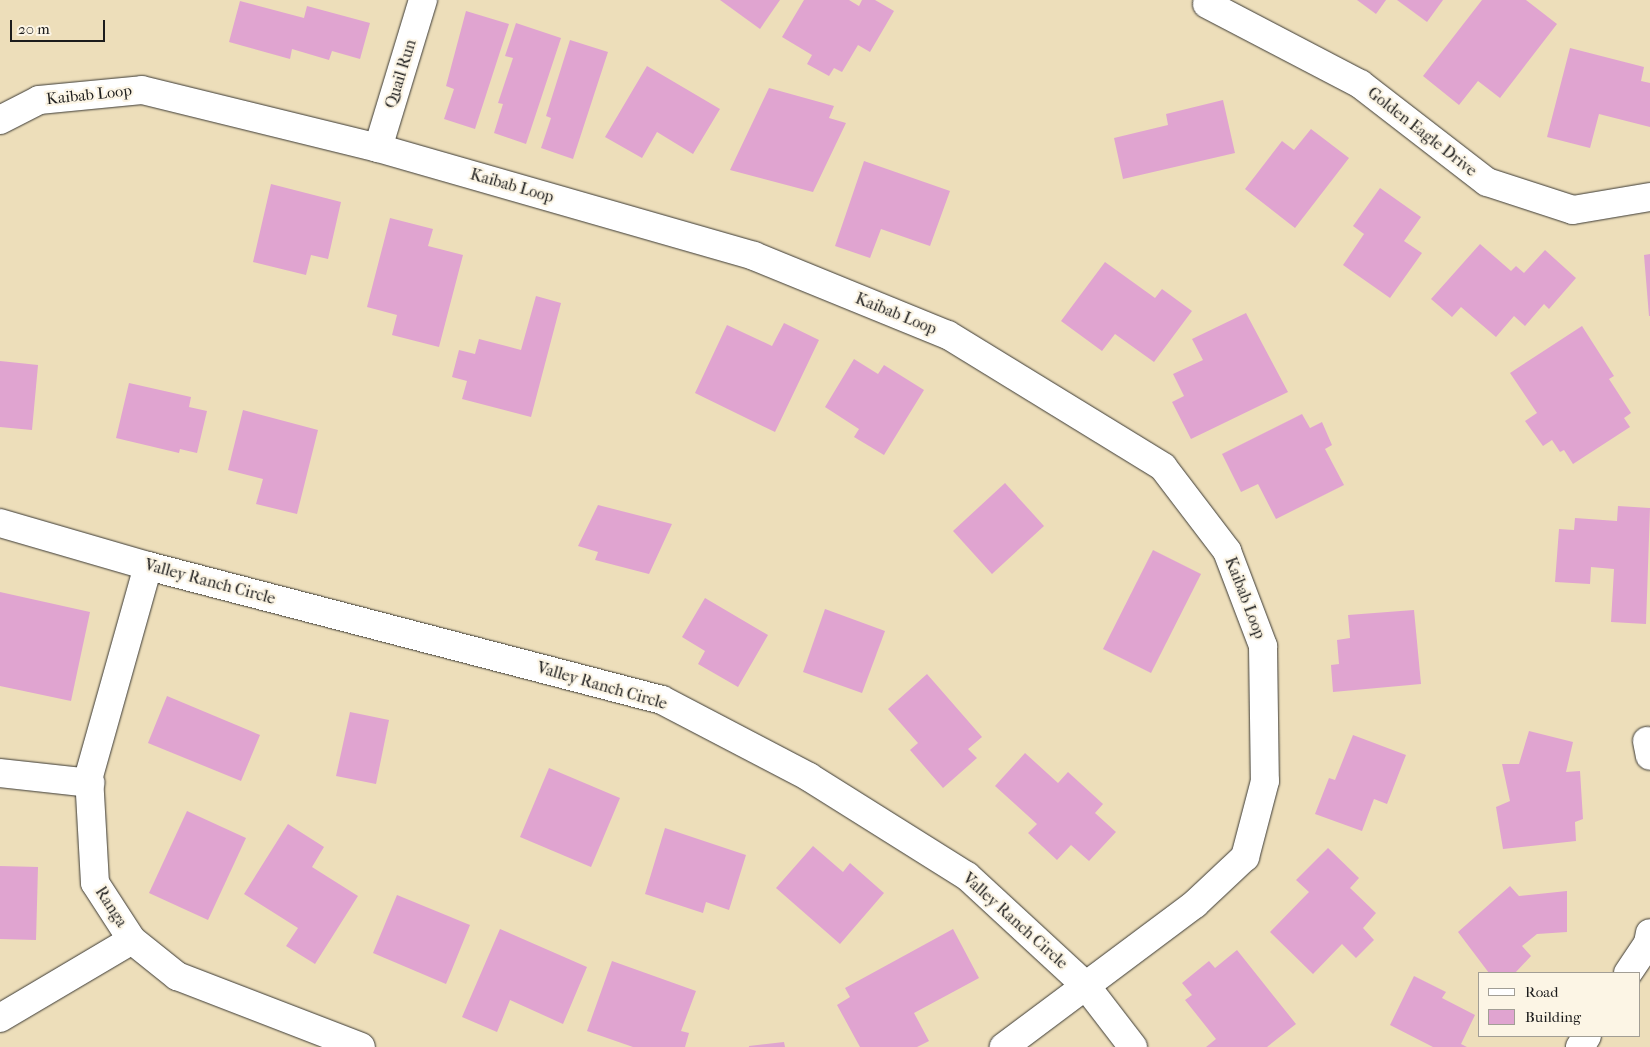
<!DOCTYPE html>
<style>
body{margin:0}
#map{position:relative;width:1650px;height:1047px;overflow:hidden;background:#eddeba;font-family:"IM FELL French Canon",serif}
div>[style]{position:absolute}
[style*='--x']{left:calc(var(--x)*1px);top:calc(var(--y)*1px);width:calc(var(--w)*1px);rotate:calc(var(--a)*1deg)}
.building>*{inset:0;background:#e0a4d0}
.roads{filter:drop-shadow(0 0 1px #3b3934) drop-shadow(0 0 1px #3b3934)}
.minor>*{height:28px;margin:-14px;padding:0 14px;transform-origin:14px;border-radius:14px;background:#fff}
span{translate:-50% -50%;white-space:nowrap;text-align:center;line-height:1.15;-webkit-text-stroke:4.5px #fcf5e5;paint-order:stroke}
.street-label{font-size:16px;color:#1c1c1c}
.legend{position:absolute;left:1478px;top:972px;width:162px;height:65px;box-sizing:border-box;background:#fcf5e5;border:1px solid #a29e95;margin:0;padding:6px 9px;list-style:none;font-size:15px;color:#1c1c1c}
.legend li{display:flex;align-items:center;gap:10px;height:25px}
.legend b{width:25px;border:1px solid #a29e95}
.scale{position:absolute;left:10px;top:20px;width:95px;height:22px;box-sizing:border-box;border:2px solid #1c1c1c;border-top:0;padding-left:6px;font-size:15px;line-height:18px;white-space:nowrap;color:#1c1c1c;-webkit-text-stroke:4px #fcf5e5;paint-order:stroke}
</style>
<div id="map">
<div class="building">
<i style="clip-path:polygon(720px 0,780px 0,760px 29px)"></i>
<i style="clip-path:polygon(804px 0,849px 0,859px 6px,862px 0,875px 0,894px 11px,870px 52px,858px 45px,842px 72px,834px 68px,829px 76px,807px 64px,812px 55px,782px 37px)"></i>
<i style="clip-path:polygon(1357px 0,1386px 0,1376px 14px)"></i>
<i style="clip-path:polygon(1397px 0,1443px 0,1427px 22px)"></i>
<i style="clip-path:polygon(1482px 0,1526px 0,1557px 24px,1500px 98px,1478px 81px,1459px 105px,1423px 76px)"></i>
<i style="clip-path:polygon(240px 1px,304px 18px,307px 6px,370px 23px,360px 59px,332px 51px,329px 60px,292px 49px,290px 59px,229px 42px)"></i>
<i style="clip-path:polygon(466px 11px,509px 24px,475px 129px,444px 119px,454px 89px,446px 86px)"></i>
<i style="clip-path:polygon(516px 23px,561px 38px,526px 144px,494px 133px,503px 104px,498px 103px,513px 58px,505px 56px)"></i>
<i style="clip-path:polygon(570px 40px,608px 52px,573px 159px,541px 148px,551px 118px,546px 116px)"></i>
<i style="clip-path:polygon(1570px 48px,1644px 67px,1641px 81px,1650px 83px,1650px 127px,1599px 114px,1590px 148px,1547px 137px)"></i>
<i style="clip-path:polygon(647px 66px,720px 109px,693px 154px,657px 132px,642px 158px,605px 137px)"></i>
<i style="clip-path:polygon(769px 88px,834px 106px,829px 118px,846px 123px,813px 192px,730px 170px)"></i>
<i style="clip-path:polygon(1223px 100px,1235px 153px,1123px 179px,1114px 138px,1168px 125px,1166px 114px)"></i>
<i style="clip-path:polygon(1311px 129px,1349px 158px,1295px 228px,1245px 189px,1282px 141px,1294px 150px)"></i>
<i style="clip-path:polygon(864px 161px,950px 191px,930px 246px,881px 229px,870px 258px,835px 246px)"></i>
<i style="clip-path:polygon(271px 184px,341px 202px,328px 259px,311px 255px,306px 275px,253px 262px)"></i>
<i style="clip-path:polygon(1380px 188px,1421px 217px,1404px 241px,1422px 253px,1390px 298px,1343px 265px,1364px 234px,1353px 226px)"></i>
<i style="clip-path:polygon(390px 218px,433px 229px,428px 246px,463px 255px,439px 347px,392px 335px,397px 315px,367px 307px)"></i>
<i style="clip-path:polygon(1480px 244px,1511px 271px,1516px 266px,1524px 273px,1545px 250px,1576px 278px,1549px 309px,1544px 304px,1525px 326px,1514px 316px,1496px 337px,1461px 307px,1452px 317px,1431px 299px)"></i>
<i style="clip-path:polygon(1650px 254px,1650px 316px,1649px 316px,1644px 255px)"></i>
<i style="clip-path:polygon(1105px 262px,1155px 298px,1162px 289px,1192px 311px,1154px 362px,1115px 334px,1102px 351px,1061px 321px)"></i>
<i style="clip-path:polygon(536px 296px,561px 303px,531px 417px,462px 399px,467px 381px,452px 377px,459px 350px,475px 354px,479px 339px,521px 350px)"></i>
<i style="clip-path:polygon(1246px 313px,1288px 392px,1191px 439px,1172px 402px,1184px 396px,1173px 374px,1203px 360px,1192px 339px)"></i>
<i style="clip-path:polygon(784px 323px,819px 340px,775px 432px,695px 393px,727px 325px,772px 346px)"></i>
<i style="clip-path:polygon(1582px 326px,1614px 376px,1609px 379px,1631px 413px,1624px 418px,1630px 427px,1573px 464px,1564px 450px,1560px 452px,1552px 440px,1543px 446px,1525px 421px,1537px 413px,1510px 373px)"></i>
<i style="clip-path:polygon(854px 359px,878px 374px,884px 365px,924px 390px,884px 455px,854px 437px,859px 429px,825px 407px)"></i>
<i style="clip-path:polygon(0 361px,38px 365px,32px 430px,0 427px)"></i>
<i style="clip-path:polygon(129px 383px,191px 397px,189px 407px,207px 411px,197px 453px,180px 449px,179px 453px,116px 438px)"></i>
<i style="clip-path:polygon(243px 410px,318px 430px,297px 514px,256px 504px,263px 479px,228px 470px)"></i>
<i style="clip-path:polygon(1302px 414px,1310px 428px,1322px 422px,1332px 445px,1325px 449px,1344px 485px,1276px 519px,1258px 484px,1241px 492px,1222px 454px)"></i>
<i style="clip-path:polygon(1005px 483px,1044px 526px,992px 574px,953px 531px)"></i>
<i style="clip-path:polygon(598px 505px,672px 524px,649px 574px,595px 560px,598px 552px,578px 546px)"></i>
<i style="clip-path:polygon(1618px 506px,1650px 508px,1646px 624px,1611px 622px,1614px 569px,1591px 567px,1590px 584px,1555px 582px,1559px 529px,1574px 530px,1575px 518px,1617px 521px)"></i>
<i style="clip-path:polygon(1153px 550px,1201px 574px,1151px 673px,1103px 649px)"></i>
<i style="clip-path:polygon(0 592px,90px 612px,71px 701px,0 686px)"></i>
<i style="clip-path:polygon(705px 598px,768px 635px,738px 687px,698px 664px,705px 651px,682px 637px)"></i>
<i style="clip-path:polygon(825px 609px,885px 631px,862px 693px,803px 672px)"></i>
<i style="clip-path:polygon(1414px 610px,1421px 684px,1333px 692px,1331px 665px,1339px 664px,1337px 640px,1350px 638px,1348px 615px)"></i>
<i style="clip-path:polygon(927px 674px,982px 737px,968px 749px,977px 758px,943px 788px,910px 750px,918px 743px,888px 709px)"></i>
<i style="clip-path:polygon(167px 696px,260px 735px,241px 781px,148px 743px)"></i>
<i style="clip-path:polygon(350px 712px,389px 720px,376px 784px,336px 776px)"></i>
<i style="clip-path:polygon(1529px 731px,1573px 742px,1566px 772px,1580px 771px,1583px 819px,1575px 822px,1576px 841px,1503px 849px,1496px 807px,1510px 801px,1502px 764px,1519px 764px)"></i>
<i style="clip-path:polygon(1353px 735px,1406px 755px,1387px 804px,1374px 799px,1362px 831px,1315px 814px,1329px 778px,1335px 780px)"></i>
<i style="clip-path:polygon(1025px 753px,1058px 783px,1068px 772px,1103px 804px,1095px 813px,1116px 832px,1089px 861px,1071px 845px,1057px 860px,1028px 833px,1037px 824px,995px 786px)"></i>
<i style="clip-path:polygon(549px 768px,620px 798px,591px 867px,520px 837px)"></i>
<i style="clip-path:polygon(187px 811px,246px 838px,208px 920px,149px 893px)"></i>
<i style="clip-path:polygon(288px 824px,324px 847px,312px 867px,358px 896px,315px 964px,286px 946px,298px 928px,244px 894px)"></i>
<i style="clip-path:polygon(665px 828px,746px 855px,729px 910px,706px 902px,703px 913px,645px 894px)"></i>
<i style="clip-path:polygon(813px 846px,843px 872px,850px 863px,884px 893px,840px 944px,776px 888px)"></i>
<i style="clip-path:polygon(1328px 848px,1359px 878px,1350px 888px,1376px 913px,1363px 928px,1374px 940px,1356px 958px,1342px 944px,1313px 974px,1270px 932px,1309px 892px,1296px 880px)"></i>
<i style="clip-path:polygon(0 866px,38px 867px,36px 940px,0 939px)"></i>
<i style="clip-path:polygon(1510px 886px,1519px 896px,1567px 891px,1567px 932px,1537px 934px,1522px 946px,1531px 956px,1515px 973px,1489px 973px,1458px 932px)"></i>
<i style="clip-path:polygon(397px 895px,470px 925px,446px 984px,373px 953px)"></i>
<i style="clip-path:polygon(500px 929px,587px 967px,563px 1024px,510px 1000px,497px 1032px,462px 1017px)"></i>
<i style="clip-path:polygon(953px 929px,979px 978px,914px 1013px,929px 1041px,917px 1047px,860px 1047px,837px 1005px,850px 997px,845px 988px)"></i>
<i style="clip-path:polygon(1237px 950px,1296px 1024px,1267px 1047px,1206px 1047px,1216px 1039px,1185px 1000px,1192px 995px,1182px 983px,1209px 961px,1215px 968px)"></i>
<i style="clip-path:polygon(612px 961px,696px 991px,681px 1031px,689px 1033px,685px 1047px,633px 1047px,587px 1031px)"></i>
<i style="clip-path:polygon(1414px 976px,1446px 992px,1442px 998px,1475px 1015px,1461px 1044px,1467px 1047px,1433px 1047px,1390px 1025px)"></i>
<i style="clip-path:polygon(784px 1042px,785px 1047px,749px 1047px,749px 1046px)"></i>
</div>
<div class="roads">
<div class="minor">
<i style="--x:1207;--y:4;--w:173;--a:27.6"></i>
<i style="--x:1360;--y:84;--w:160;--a:37.7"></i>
<i style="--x:1487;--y:182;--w:90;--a:18"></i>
<i style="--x:1573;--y:210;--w:78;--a:-9.6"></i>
<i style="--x:0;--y:120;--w:44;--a:-27.1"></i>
<i style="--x:39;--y:100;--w:103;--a:-5.5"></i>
<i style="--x:142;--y:90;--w:243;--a:13.8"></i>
<i style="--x:378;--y:148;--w:391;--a:16"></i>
<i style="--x:754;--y:256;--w:209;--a:22.2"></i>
<i style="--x:948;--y:335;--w:252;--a:31.5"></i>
<i style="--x:1163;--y:467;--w:106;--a:52.7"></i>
<i style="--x:1227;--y:551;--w:102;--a:69.2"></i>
<i style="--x:1263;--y:646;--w:135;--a:89.2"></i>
<i style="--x:1265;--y:781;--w:79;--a:104.7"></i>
<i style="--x:1245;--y:857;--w:69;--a:136.8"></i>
<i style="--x:1195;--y:904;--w:239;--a:143.2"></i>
<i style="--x:378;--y:148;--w:155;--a:-73.1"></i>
<i style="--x:0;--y:523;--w:154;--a:16.2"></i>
<i style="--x:148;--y:566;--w:531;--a:14.61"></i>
<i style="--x:662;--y:700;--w:166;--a:27.6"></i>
<i style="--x:809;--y:777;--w:186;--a:32.1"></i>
<i style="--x:967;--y:876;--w:162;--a:42.7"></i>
<i style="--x:1086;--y:986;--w:77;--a:52.4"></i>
<i style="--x:148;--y:566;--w:218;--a:105.7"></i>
<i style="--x:89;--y:776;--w:107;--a:86.8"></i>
<i style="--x:95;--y:883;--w:68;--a:57"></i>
<i style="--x:132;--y:940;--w:58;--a:38.7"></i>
<i style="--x:177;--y:976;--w:197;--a:21.1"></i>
<i style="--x:1647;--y:741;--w:15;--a:79"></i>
<i style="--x:0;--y:773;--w:91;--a:6.3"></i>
<i style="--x:1628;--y:973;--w:36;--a:-56"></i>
<i style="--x:1648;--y:943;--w:10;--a:-79"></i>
<i style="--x:0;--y:1018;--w:153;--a:-30.6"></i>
<i style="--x:1580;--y:1047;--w:13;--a:-58"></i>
</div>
</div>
<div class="street-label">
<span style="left:401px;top:74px;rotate:-73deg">Quail Run</span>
<span style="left:89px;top:95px;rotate:-6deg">Kaibab Loop</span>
<span style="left:1422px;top:132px;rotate:38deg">Golden Eagle Drive</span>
<span style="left:512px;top:186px;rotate:16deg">Kaibab Loop</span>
<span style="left:896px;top:314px;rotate:22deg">Kaibab Loop</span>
<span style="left:210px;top:582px;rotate:15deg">Valley Ranch Circle</span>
<span style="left:1245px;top:598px;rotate:69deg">Kaibab Loop</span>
<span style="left:602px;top:686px;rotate:16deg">Valley Ranch Circle</span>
<span style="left:111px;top:907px;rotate:57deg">Ranga</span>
<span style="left:1015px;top:921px;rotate:42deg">Valley Ranch Circle</span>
</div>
<ul class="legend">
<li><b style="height:6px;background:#fff"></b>Road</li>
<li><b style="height:14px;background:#e0a4d0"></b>Building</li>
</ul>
<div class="scale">20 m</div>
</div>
